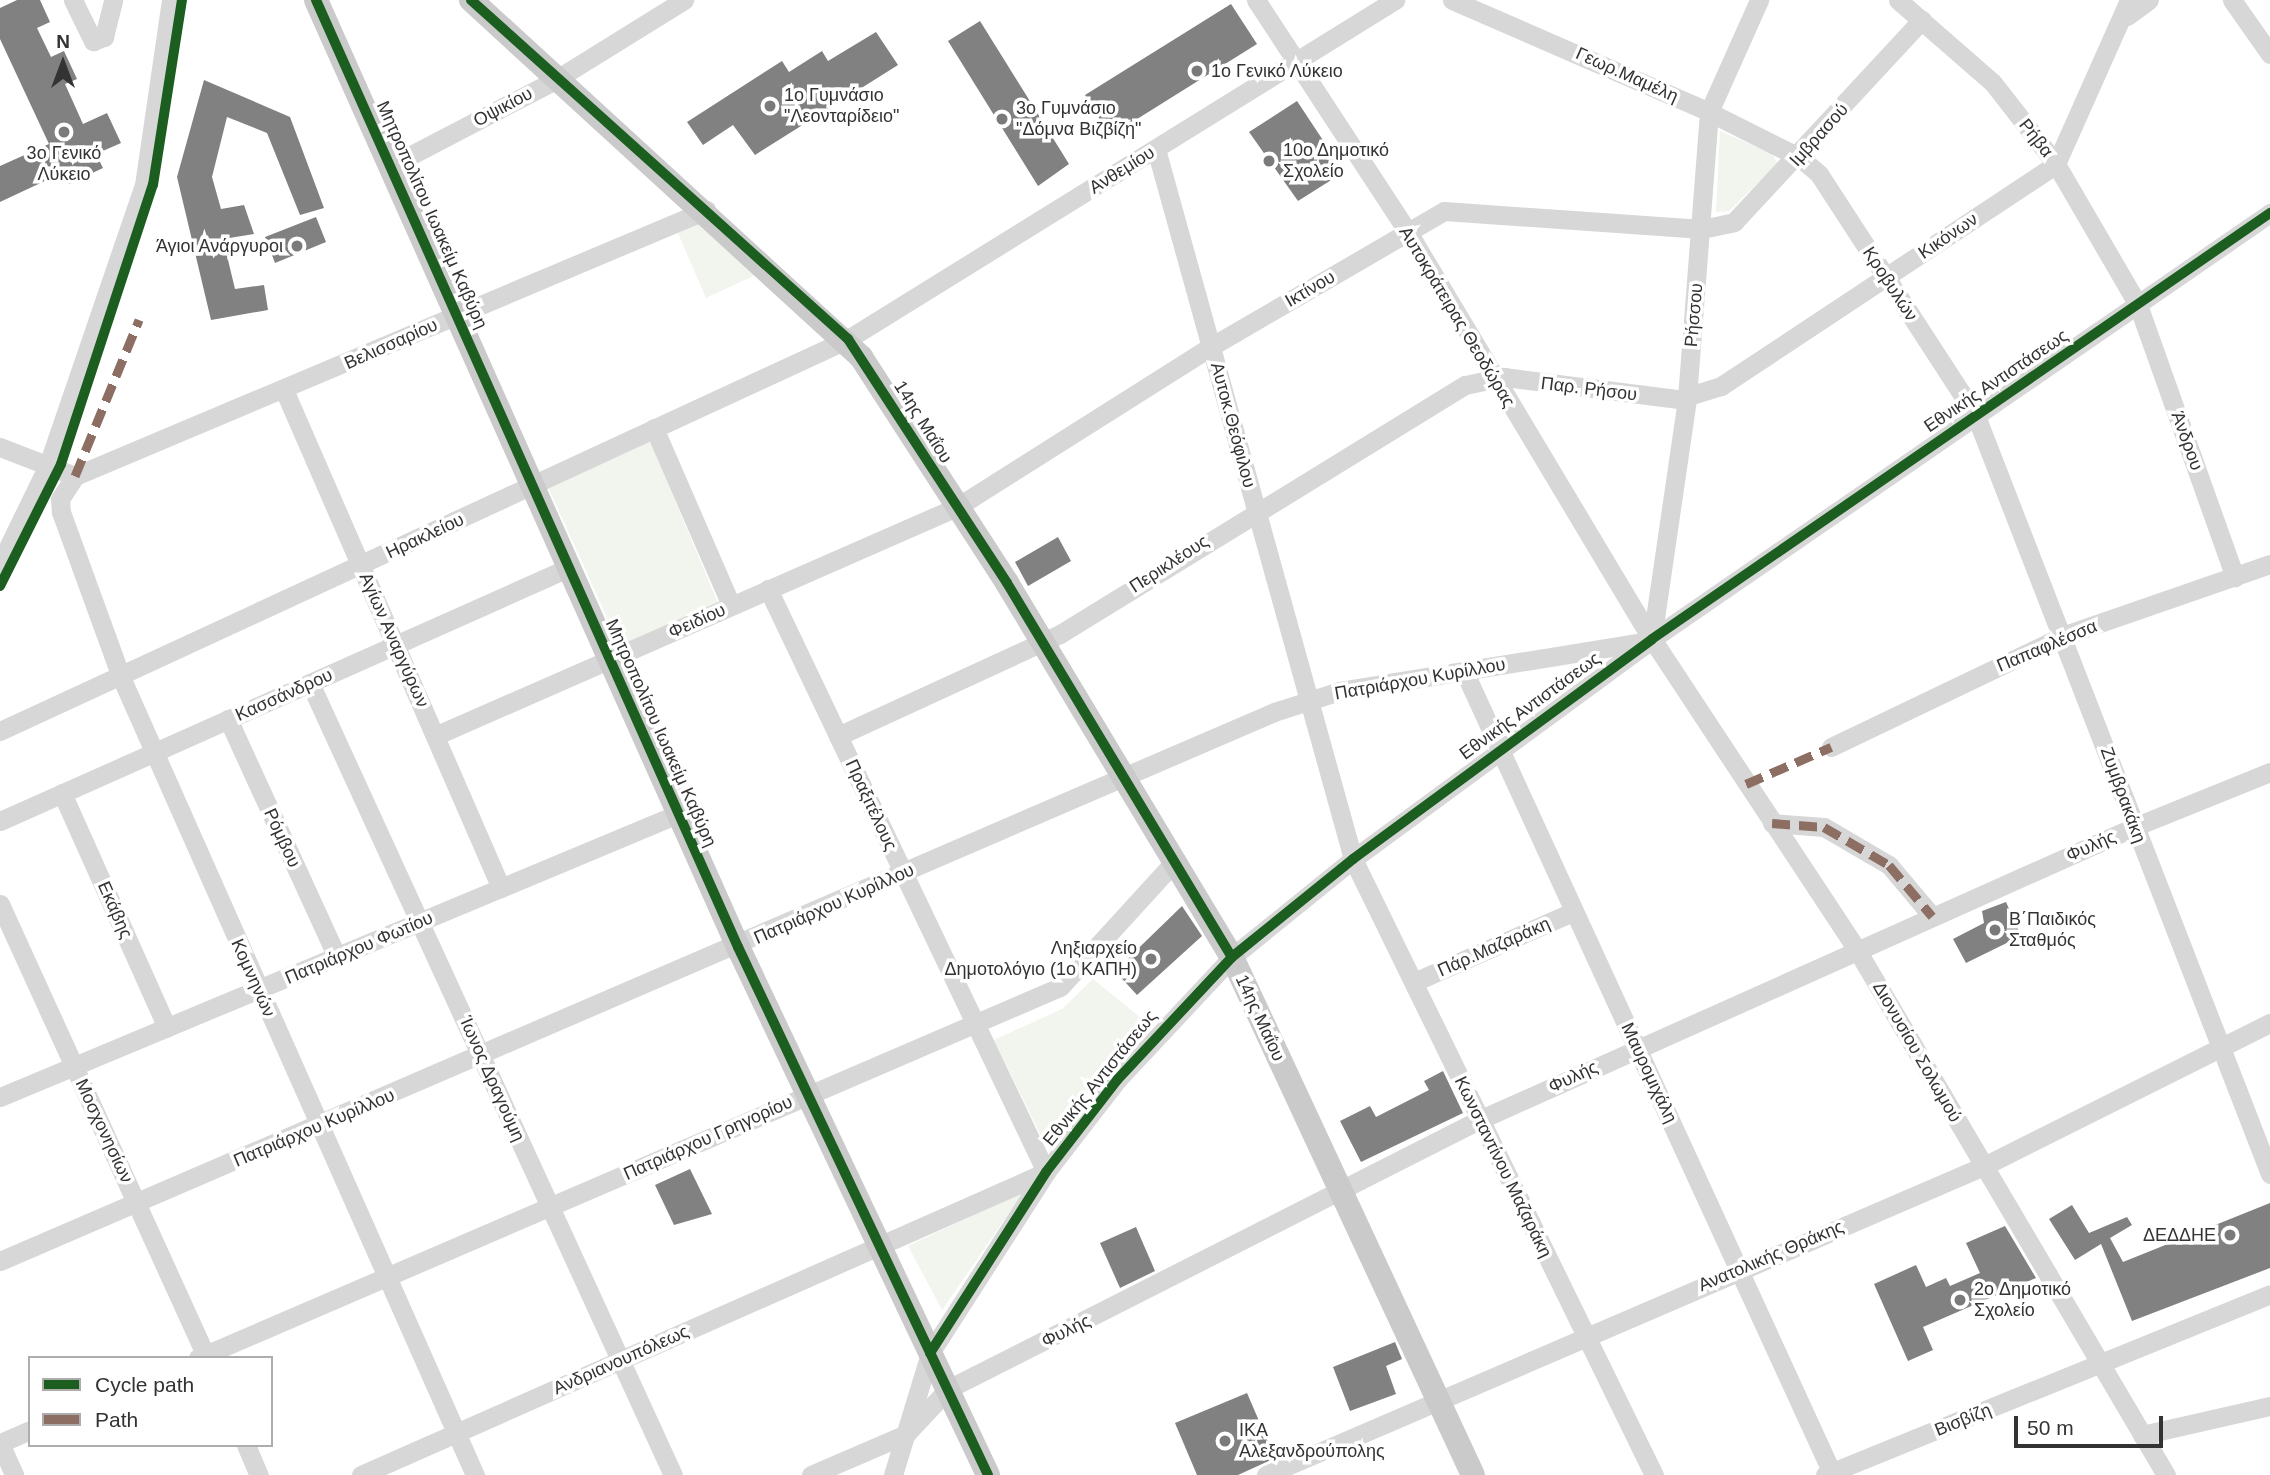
<!DOCTYPE html>
<meta charset="utf-8">
<style>
body{margin:0}
#map{position:relative;width:2270px;height:1475px;overflow:hidden;background:#fff;font-family:Arial,sans-serif}
div>[style]{position:absolute}
[style*='--x']{left:calc(var(--x)*1px);top:calc(var(--y)*1px);width:calc(var(--w)*1px);rotate:calc(var(--a)*1deg)}
.green>*{inset:0;background:#f1f5ed}
.building>*{inset:0;background:#818181}
.minor>*{height:19px;margin:-9.5px;padding:0 9.5px;transform-origin:9.5px;border-radius:9.5px;background:#d7d7d7}
.major>*{height:24px;margin:-12px;padding:0 12px;transform-origin:12px;border-radius:12px;background:#cacaca}
.quiet>*{height:9px;margin-top:-4.5px;transform-origin:0;background:repeating-linear-gradient(90deg,#8d6e63 0 18px,transparent 0 27px)}
.cycleway>*{height:10px;margin:-5px;padding:0 5px;transform-origin:5px;border-radius:5px;background:#1b5e20}
.dots>*{width:19px;height:19px;translate:-50% -50%;box-sizing:border-box;border:4px solid #fff;border-radius:50%}
span{translate:-50% -50%;white-space:nowrap;text-align:center;line-height:1.15;-webkit-text-stroke:7px #fff;paint-order:stroke}
.poi-label{font-size:18px;color:#333}
.left{translate:0 -50%;text-align:left}
.right{translate:-100% -50%;text-align:right}
.street-label{font-size:18px;color:#333}
.legend{position:absolute;left:28px;top:1356px;width:245px;height:91px;box-sizing:border-box;background:#fff;border:2px solid #adadad;margin:0;padding:9px 12px;list-style:none;font-size:21px;color:#333}
.legend li{display:flex;align-items:center;gap:14px;height:35px}
.legend b{width:35px;border:2px solid #adadad}
.north{position:absolute;left:28px;top:28px;width:70px;height:70px;-webkit-text-stroke:5px #fff;paint-order:stroke;rotate:0deg;font-size:19px;font-weight:700;line-height:28px;text-align:center;color:#333}
.north::after{content:'';display:block;margin:auto;width:24px;height:32px;background:#333;clip-path:polygon(50% 0,100% 100%,50% 72%,0 100%)}
.scale{position:absolute;left:2014px;top:1416px;width:149px;height:32px;box-sizing:border-box;border:4px solid #333;border-top:0;padding-left:9px;font-size:21px;line-height:24px;white-space:nowrap;color:#333;-webkit-text-stroke:5px #fff;paint-order:stroke}
</style>
<div id="map">
<div class="green">
<i style="clip-path:polygon(1720px 131px,1773px 154px,1777px 164px,1729px 211px,1716px 212px)"></i>
<i style="clip-path:polygon(707px 219px,762px 272px,706px 298px,678px 233px)"></i>
<i style="clip-path:polygon(649px 439px,718px 603px,620px 646px,548px 487px)"></i>
<i style="clip-path:polygon(1093px 979px,1147px 1023px,1045px 1144px,994px 1040px,1062px 1009px)"></i>
<i style="clip-path:polygon(1025px 1191px,1002px 1223px,942px 1310px,908px 1246px)"></i>
</div>
<div class="building">
<i style="clip-path:polygon(17px 0,40px 0,50px 22px,37px 28px,51px 57px,64px 51px,77px 79px,65px 84px,83px 124px,107px 113px,121px 143px,96px 154px,103px 168px,69px 184px,64px 172px,0 202px,0 166px,49px 144px,0 39px,0 8px)"></i>
<i style="clip-path:polygon(1231px 4px,1257px 44px,1110px 136px,1085px 95px)"></i>
<i style="clip-path:polygon(980px 21px,1069px 164px,1038px 186px,948px 41px)"></i>
<i style="clip-path:polygon(876px 32px,898px 65px,755px 155px,733px 125px,703px 145px,687px 122px,782px 61px,789px 72px,822px 51px,828px 61px)"></i>
<i style="clip-path:polygon(204px 80px,290px 117px,324px 208px,300px 215px,267px 133px,227px 117px,212px 177px,221px 209px,244px 205px,254px 234px,223px 239px,235px 289px,264px 285px,268px 310px,211px 320px,177px 177px)"></i>
<i style="clip-path:polygon(1297px 101px,1344px 172px,1298px 201px,1249px 132px)"></i>
<i style="clip-path:polygon(316px 217px,326px 242px,275px 263px,265px 237px)"></i>
<i style="clip-path:polygon(1058px 537px,1071px 561px,1028px 586px,1015px 562px)"></i>
<i style="clip-path:polygon(2006px 902px,2021px 936px,1966px 963px,1953px 939px,1984px 923px,1982px 911px)"></i>
<i style="clip-path:polygon(1182px 906px,1202px 936px,1137px 995px,1115px 971px)"></i>
<i style="clip-path:polygon(1443px 1071px,1463px 1113px,1361px 1162px,1340px 1121px,1370px 1106px,1376px 1117px,1429px 1090px,1424px 1081px)"></i>
<i style="clip-path:polygon(690px 1169px,712px 1214px,674px 1225px,655px 1185px)"></i>
<i style="clip-path:polygon(2270px 1203px,2270px 1268px,2132px 1321px,2101px 1244px,2075px 1260px,2049px 1219px,2072px 1205px,2089px 1233px,2127px 1217px,2132px 1225px,2110px 1238px,2123px 1262px)"></i>
<i style="clip-path:polygon(2005px 1226px,2036px 1278px,1923px 1327px,1933px 1350px,1908px 1361px,1874px 1284px,1916px 1265px,1926px 1287px,1946px 1278px,1950px 1286px,1980px 1273px,1966px 1243px)"></i>
<i style="clip-path:polygon(1136px 1227px,1155px 1271px,1120px 1288px,1100px 1243px)"></i>
<i style="clip-path:polygon(1395px 1342px,1402px 1359px,1386px 1366px,1396px 1394px,1350px 1411px,1333px 1367px)"></i>
<i style="clip-path:polygon(1247px 1393px,1275px 1458px,1238px 1475px,1197px 1475px,1175px 1423px)"></i>
</div>
<div class="minor">
<i style="--x:73;--y:0;--w:46;--a:64"></i>
<i style="--x:93;--y:41;--w:12;--a:-20"></i>
<i style="--x:104;--y:37;--w:38;--a:-76"></i>
<i style="--x:1256;--y:0;--w:277;--a:56.8"></i>
<i style="--x:1408;--y:232;--w:475;--a:59.1"></i>
<i style="--x:1652;--y:639;--w:372;--a:56.6"></i>
<i style="--x:1857;--y:950;--w:609;--a:59.52"></i>
<i style="--x:1452;--y:0;--w:280;--a:23.5"></i>
<i style="--x:1709;--y:112;--w:101;--a:26.6"></i>
<i style="--x:1799;--y:157;--w:26;--a:40"></i>
<i style="--x:1819;--y:174;--w:288;--a:57"></i>
<i style="--x:1976;--y:416;--w:813;--a:68.8"></i>
<i style="--x:1898;--y:0;--w:126;--a:41.1"></i>
<i style="--x:1993;--y:83;--w:103;--a:52.1"></i>
<i style="--x:2056;--y:164;--w:163;--a:59.8"></i>
<i style="--x:2138;--y:305;--w:289;--a:70.4"></i>
<i style="--x:2232;--y:0;--w:66;--a:54.9"></i>
<i style="--x:2127;--y:16;--w:27;--a:-36"></i>
<i style="--x:1156;--y:149;--w:737;--a:74.49"></i>
<i style="--x:1353;--y:859;--w:686;--a:63.96"></i>
<i style="--x:392;--y:165;--w:184;--a:-27.5"></i>
<i style="--x:555;--y:80;--w:152;--a:-31.8"></i>
<i style="--x:285;--y:392;--w:541;--a:66.47"></i>
<i style="--x:654;--y:428;--w:193;--a:66.5"></i>
<i style="--x:0;--y:447;--w:80;--a:21.1"></i>
<i style="--x:75;--y:476;--w:27;--a:123"></i>
<i style="--x:60;--y:499;--w:13;--a:86"></i>
<i style="--x:61;--y:512;--w:176;--a:70"></i>
<i style="--x:121;--y:677;--w:873;--a:66.08"></i>
<i style="--x:75;--y:476;--w:685;--a:-22.86"></i>
<i style="--x:0;--y:564;--w:110;--a:-64.1"></i>
<i style="--x:48;--y:465;--w:296;--a:-71.1"></i>
<i style="--x:144;--y:185;--w:187;--a:-81.7"></i>
<i style="--x:1652;--y:639;--w:244;--a:-81.7"></i>
<i style="--x:1687;--y:398;--w:287;--a:-85.6"></i>
<i style="--x:1709;--y:112;--w:123;--a:-65.9"></i>
<i style="--x:1464;--y:671;--w:885;--a:65.35"></i>
<i style="--x:310;--y:683;--w:871;--a:65.38"></i>
<i style="--x:228;--y:719;--w:262;--a:65.4"></i>
<i style="--x:0;--y:731;--w:934;--a:-24.81"></i>
<i style="--x:848;--y:339;--w:644;--a:-31.79"></i>
<i style="--x:437;--y:735;--w:568;--a:-23.68"></i>
<i style="--x:957;--y:507;--w:302;--a:-32.3"></i>
<i style="--x:1212;--y:346;--w:268;--a:-30.2"></i>
<i style="--x:1444;--y:211;--w:259;--a:4"></i>
<i style="--x:1702;--y:229;--w:33;--a:-12"></i>
<i style="--x:1734;--y:222;--w:276;--a:-47.1"></i>
<i style="--x:838;--y:736;--w:244;--a:-24.7"></i>
<i style="--x:1060;--y:634;--w:475;--a:-31.6"></i>
<i style="--x:1465;--y:385;--w:40;--a:-12"></i>
<i style="--x:1504;--y:377;--w:176;--a:7.2"></i>
<i style="--x:1679;--y:399;--w:44;--a:-17.2"></i>
<i style="--x:1721;--y:386;--w:402;--a:-33.5"></i>
<i style="--x:2056;--y:164;--w:180;--a:-66"></i>
<i style="--x:1831;--y:747;--w:259;--a:-25.6"></i>
<i style="--x:2065;--y:635;--w:217;--a:-19.1"></i>
<i style="--x:62;--y:793;--w:257;--a:65.9"></i>
<i style="--x:0;--y:821;--w:622;--a:-24.01"></i>
<i style="--x:1772;--y:823;--w:52;--a:4.4"></i>
<i style="--x:1824;--y:827;--w:75;--a:30.3"></i>
<i style="--x:1889;--y:865;--w:67;--a:49.9"></i>
<i style="--x:0;--y:904;--w:499;--a:65.5"></i>
<i style="--x:1414;--y:982;--w:174;--a:-23.8"></i>
<i style="--x:0;--y:1097;--w:735;--a:-22.66"></i>
<i style="--x:0;--y:1261;--w:1387;--a:-23.31"></i>
<i style="--x:1274;--y:712;--w:69;--a:-17.7"></i>
<i style="--x:1340;--y:691;--w:306;--a:-9.2"></i>
<i style="--x:198;--y:1358;--w:938;--a:-23.29"></i>
<i style="--x:1060;--y:987;--w:172;--a:-47.6"></i>
<i style="--x:2142;--y:1435;--w:131;--a:-12.8"></i>
<i style="--x:0;--y:1443;--w:35;--a:66"></i>
<i style="--x:0;--y:1443;--w:33;--a:-23"></i>
<i style="--x:246;--y:1445;--w:33;--a:67"></i>
<i style="--x:361;--y:1475;--w:749;--a:-23.86"></i>
<i style="--x:1046;--y:1172;--w:646;--a:-115.49"></i>
<i style="--x:811;--y:1475;--w:103;--a:-23.3"></i>
<i style="--x:906;--y:1434;--w:62;--a:-47"></i>
<i style="--x:948;--y:1389;--w:595;--a:-26.87"></i>
<i style="--x:1479;--y:1120;--w:718;--a:-24.1"></i>
<i style="--x:2134;--y:827;--w:147;--a:-22"></i>
<i style="--x:893;--y:1475;--w:127;--a:-73.1"></i>
<i style="--x:930;--y:1353;--w:215;--a:-57.3"></i>
<i style="--x:1046;--y:1172;--w:116;--a:-52.3"></i>
<i style="--x:1117;--y:1080;--w:168;--a:-46.9"></i>
<i style="--x:1232;--y:957;--w:156;--a:-39"></i>
<i style="--x:1353;--y:859;--w:371;--a:-36.3"></i>
<i style="--x:1652;--y:639;--w:751;--a:-34.58"></i>
<i style="--x:1266;--y:1475;--w:782;--a:-23.29"></i>
<i style="--x:1984;--y:1166;--w:320;--a:-26.6"></i>
<i style="--x:1825;--y:1475;--w:480;--a:-22.1"></i>
</div>
<div class="major">
<i style="--x:316;--y:0;--w:1037;--a:65.98"></i>
<i style="--x:738;--y:947;--w:584;--a:64.66"></i>
<i style="--x:471;--y:0;--w:529;--a:42.47"></i>
<i style="--x:861;--y:357;--w:269;--a:57.1"></i>
<i style="--x:1007;--y:583;--w:436;--a:59"></i>
<i style="--x:1232;--y:957;--w:571;--a:65.05"></i>
</div>
<div class="quiet">
<i style="--x:75;--y:476;--w:169;--a:-67.7"></i>
<i style="--x:1746;--y:784;--w:93;--a:-23.5"></i>
<i style="--x:1772;--y:823;--w:52;--a:4.4"></i>
<i style="--x:1824;--y:827;--w:75;--a:30.3"></i>
<i style="--x:1889;--y:865;--w:67;--a:49.9"></i>
</div>
<div class="cycleway">
<i style="--x:316;--y:0;--w:1037;--a:65.98"></i>
<i style="--x:738;--y:947;--w:584;--a:64.66"></i>
<i style="--x:471;--y:0;--w:507;--a:41.96"></i>
<i style="--x:848;--y:339;--w:291;--a:56.9"></i>
<i style="--x:1007;--y:583;--w:436;--a:59"></i>
<i style="--x:0;--y:586;--w:136;--a:-63.4"></i>
<i style="--x:61;--y:464;--w:294;--a:-71.8"></i>
<i style="--x:153;--y:185;--w:187;--a:-81.1"></i>
<i style="--x:930;--y:1353;--w:215;--a:-57.3"></i>
<i style="--x:1046;--y:1172;--w:116;--a:-52.3"></i>
<i style="--x:1117;--y:1080;--w:168;--a:-46.9"></i>
<i style="--x:1232;--y:957;--w:156;--a:-39"></i>
<i style="--x:1353;--y:859;--w:371;--a:-36.3"></i>
<i style="--x:1652;--y:639;--w:751;--a:-34.58"></i>
</div>
<div class="dots">
<i style="left:1197px;top:71px;background:#7a7a7a"></i>
<i style="left:770px;top:106px;background:#7a7a7a"></i>
<i style="left:1002px;top:119px;background:#7a7a7a"></i>
<i style="left:64px;top:132px;background:#7a7a7a"></i>
<i style="left:1269px;top:161px;background:#7a7a7a"></i>
<i style="left:297px;top:246px;background:#7a7a7a"></i>
<i style="left:1995px;top:930px;background:#7a7a7a"></i>
<i style="left:1151px;top:959px;background:#7a7a7a"></i>
<i style="left:2230px;top:1235px;background:#7a7a7a"></i>
<i style="left:1960px;top:1300px;background:#7a7a7a"></i>
<i style="left:1225px;top:1441px;background:#7a7a7a"></i>
</div>
<div class="poi-label">
<span class="left" style="left:1211px;top:71px">1o Γενικό Λύκειο</span>
<span class="left" style="left:784px;top:106px">1ο Γυμνάσιο<br>"Λεονταρίδειο"</span>
<span class="left" style="left:1016px;top:119px">3ο Γυμνάσιο<br>"Δόμνα Βιζβίζη"</span>
<span class="left" style="left:1283px;top:161px">10ο Δημοτικό<br>Σχολείο</span>
<span style="left:64px;top:164px">3o Γενικό<br>Λύκειο</span>
<span class="right" style="left:283px;top:246px">Άγιοι Ανάργυροι</span>
<span class="left" style="left:2009px;top:930px">Β΄Παιδικός<br>Σταθμός</span>
<span class="right" style="left:1137px;top:959px">Ληξιαρχείο<br>Δημοτολόγιο (1ο ΚΑΠΗ)</span>
<span class="right" style="left:2216px;top:1235px">ΔΕΔΔΗΕ</span>
<span class="left" style="left:1974px;top:1300px">2o Δημοτικό<br>Σχολείο</span>
<span class="left" style="left:1239px;top:1441px">ΙΚΑ<br>Αλεξανδρούπολης</span>
</div>
<div class="street-label">
<span style="left:1627px;top:75px;rotate:24deg">Γεωρ.Μαμέλη</span>
<span style="left:503px;top:107px;rotate:-28deg">Οψικίου</span>
<span style="left:1819px;top:135px;rotate:-48deg">Ιμβρασού</span>
<span style="left:2036px;top:138px;rotate:52deg">Ρήβα</span>
<span style="left:1122px;top:170px;rotate:-32deg">Ανθεμίου</span>
<span style="left:432px;top:215px;rotate:66deg">Μητροπολίτου Ιωακείμ Καβύρη</span>
<span style="left:1948px;top:236px;rotate:-34deg">Κικόνων</span>
<span style="left:1890px;top:284px;rotate:57deg">Κροβυλών</span>
<span style="left:1310px;top:289px;rotate:-30deg">Ικτίνου</span>
<span style="left:1694px;top:315px;rotate:-85deg">Ρήσσου</span>
<span style="left:1457px;top:317px;rotate:59deg">Αυτοκράτειρας Θεοδώρας</span>
<span style="left:391px;top:344px;rotate:-24deg">Βελισσαρίου</span>
<span style="left:1996px;top:381px;rotate:-34deg">Εθνικής Αντιστάσεως</span>
<span style="left:1589px;top:389px;rotate:7deg">Παρ. Ρήσου</span>
<span style="left:923px;top:422px;rotate:58deg">14ης Μαΐου</span>
<span style="left:1233px;top:425px;rotate:75deg">Αυτοκ.Θεόφιλου</span>
<span style="left:2187px;top:441px;rotate:70deg">Άνδρου</span>
<span style="left:425px;top:536px;rotate:-25deg">Ηρακλείου</span>
<span style="left:1169px;top:564px;rotate:-33deg">Περικλέους</span>
<span style="left:697px;top:621px;rotate:-24deg">Φειδίου</span>
<span style="left:394px;top:640px;rotate:66deg">Αγίων Αναργύρων</span>
<span style="left:2047px;top:646px;rotate:-23deg">Παπαφλέσσα</span>
<span style="left:1420px;top:679px;rotate:-10deg">Πατριάρχου Κυρίλλου</span>
<span style="left:284px;top:695px;rotate:-24deg">Κασσάνδρου</span>
<span style="left:1530px;top:706px;rotate:-36deg">Εθνικής Αντιστάσεως</span>
<span style="left:661px;top:733px;rotate:66deg">Μητροπολίτου Ιωακείμ Καβύρη</span>
<span style="left:2123px;top:795px;rotate:70deg">Ζυμβρακάκη</span>
<span style="left:871px;top:805px;rotate:65deg">Πραξιτέλους</span>
<span style="left:282px;top:838px;rotate:65deg">Ρόμβου</span>
<span style="left:2091px;top:846px;rotate:-24deg">Φυλής</span>
<span style="left:834px;top:904px;rotate:-24deg">Πατριάρχου Κυρίλλου</span>
<span style="left:115px;top:910px;rotate:66deg">Εκάβης</span>
<span style="left:1494px;top:947px;rotate:-24deg">Πάρ.Μαζαράκη</span>
<span style="left:359px;top:948px;rotate:-23deg">Πατριάρχου Φωτίου</span>
<span style="left:253px;top:978px;rotate:66deg">Κομνηνών</span>
<span style="left:1260px;top:1018px;rotate:65deg">14ης Μαΐου</span>
<span style="left:1917px;top:1052px;rotate:60deg">Διονυσίου Σολωμού</span>
<span style="left:1649px;top:1073px;rotate:65deg">Μαυρομιχάλη</span>
<span style="left:1573px;top:1077px;rotate:-25deg">Φυλής</span>
<span style="left:1100px;top:1078px;rotate:-51deg">Εθνικής Αντιστάσεως</span>
<span style="left:492px;top:1079px;rotate:66deg">Ίωνος Δραγούμη</span>
<span style="left:314px;top:1128px;rotate:-23deg">Πατριάρχου Κυρίλλου</span>
<span style="left:104px;top:1131px;rotate:65deg">Μοσχονησίων</span>
<span style="left:708px;top:1138px;rotate:-24deg">Πατριάρχου Γρηγορίου</span>
<span style="left:1503px;top:1167px;rotate:64deg">Κωνσταντίνου Μαζαράκη</span>
<span style="left:1771px;top:1256px;rotate:-23deg">Ανατολικής Θράκης</span>
<span style="left:1066px;top:1331px;rotate:-26deg">Φυλής</span>
<span style="left:621px;top:1360px;rotate:-24deg">Ανδριανουπόλεως</span>
<span style="left:1963px;top:1420px;rotate:-22deg">Βισβίζη</span>
</div>
<ul class="legend">
<li><b style="height:9px;background:#1b5e20"></b>Cycle path</li>
<li><b style="height:9px;background:#8d6e63"></b>Path</li>
</ul>
<div class="north">N</div>
<div class="scale">50 m</div>
</div>
